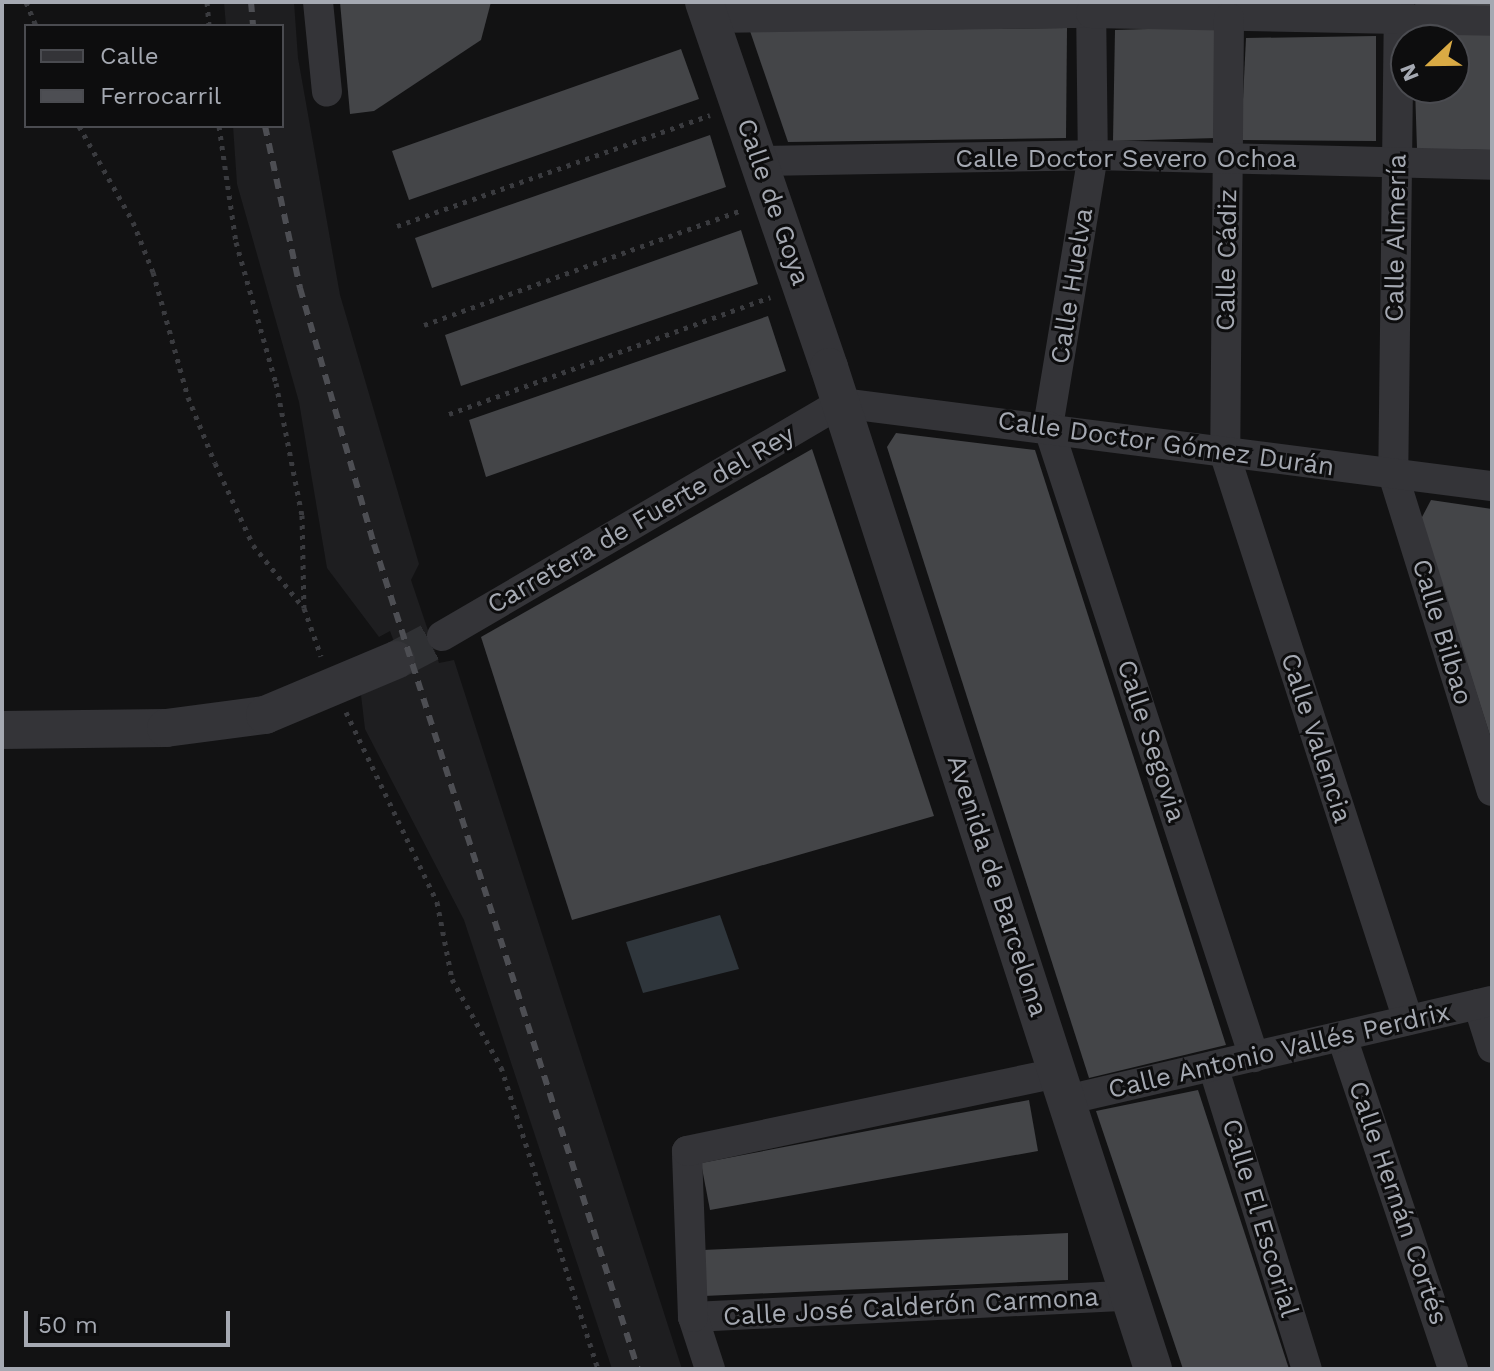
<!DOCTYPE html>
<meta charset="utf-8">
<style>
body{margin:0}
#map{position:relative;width:1494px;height:1371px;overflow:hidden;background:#121213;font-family:"Work Sans",sans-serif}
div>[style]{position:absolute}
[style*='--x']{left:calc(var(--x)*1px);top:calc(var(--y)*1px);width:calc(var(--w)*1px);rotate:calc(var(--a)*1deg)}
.built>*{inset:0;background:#1e1e20}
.water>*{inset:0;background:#2f363c}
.building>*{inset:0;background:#444548}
.tertiary-tunnel>*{height:38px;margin-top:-19px;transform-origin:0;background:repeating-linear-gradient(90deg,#2f3033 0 38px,transparent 0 57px)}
.path>*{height:5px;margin-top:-2.5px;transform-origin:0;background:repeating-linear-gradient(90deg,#3a3b3f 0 4px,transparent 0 10px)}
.minor>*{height:30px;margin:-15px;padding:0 15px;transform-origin:15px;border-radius:15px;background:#343438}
.tertiary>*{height:38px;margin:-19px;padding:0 19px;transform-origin:19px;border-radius:19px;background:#343438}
.rail>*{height:6px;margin-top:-3px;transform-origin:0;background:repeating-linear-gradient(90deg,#4d4e53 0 10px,transparent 0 18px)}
span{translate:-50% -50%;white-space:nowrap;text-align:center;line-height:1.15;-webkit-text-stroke:6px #0d0d0e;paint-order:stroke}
.street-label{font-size:26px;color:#a5a9b2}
.frame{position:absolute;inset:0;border:4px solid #a5a9b2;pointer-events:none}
.legend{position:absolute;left:24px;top:24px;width:260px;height:104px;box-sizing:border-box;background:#0d0d0e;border:2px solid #4a4b50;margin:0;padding:10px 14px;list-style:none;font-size:24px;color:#a5a9b2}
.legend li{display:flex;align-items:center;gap:16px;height:40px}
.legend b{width:40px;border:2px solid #4a4b50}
.north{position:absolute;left:1390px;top:24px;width:80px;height:80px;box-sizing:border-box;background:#0d0d0e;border:2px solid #4a4b50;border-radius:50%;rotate:248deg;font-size:22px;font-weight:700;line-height:32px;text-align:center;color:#a5a9b2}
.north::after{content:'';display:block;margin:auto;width:28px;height:36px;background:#d9aa44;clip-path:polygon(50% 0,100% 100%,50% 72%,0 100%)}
.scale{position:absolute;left:24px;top:1311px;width:206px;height:36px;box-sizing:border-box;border:4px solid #a5a9b2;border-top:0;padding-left:10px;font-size:24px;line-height:28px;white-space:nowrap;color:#a5a9b2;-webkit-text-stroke:6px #0d0d0e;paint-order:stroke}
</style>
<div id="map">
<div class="built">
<i style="clip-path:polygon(224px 2px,294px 2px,298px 58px,340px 295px,419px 564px,411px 580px,439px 663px,454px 660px,682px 1369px,612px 1369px,464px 920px,365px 729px,361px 695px,405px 672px,390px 631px,379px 637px,327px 568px,299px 402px,237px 184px,233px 126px,282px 126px,282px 26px,226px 26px)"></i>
</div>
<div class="water">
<i style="clip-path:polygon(720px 915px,739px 969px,643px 993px,626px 942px)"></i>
</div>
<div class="building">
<i style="clip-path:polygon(340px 2px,491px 2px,481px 40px,374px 111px,350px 114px)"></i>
<i style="clip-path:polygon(1415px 2px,1492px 2px,1492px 10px,1416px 11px)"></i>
<i style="clip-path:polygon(1214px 27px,1216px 138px,1113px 141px,1115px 30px)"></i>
<i style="clip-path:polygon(1067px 28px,1066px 138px,788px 142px,750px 31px)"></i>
<i style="clip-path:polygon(1412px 32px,1492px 34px,1492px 150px,1417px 149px,1415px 88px,1454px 88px,1454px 40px,1413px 40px)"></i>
<i style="clip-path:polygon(1376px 36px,1376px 141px,1241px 140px,1246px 38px)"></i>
<i style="clip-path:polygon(681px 49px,699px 99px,409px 200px,392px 151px)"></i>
<i style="clip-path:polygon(710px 135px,726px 187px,432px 288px,415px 238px)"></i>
<i style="clip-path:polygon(741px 230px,758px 284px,461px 386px,445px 335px)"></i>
<i style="clip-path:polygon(768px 316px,786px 371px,486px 477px,469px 420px)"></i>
<i style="clip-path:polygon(896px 433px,1035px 450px,1226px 1045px,1089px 1078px,887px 447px)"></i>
<i style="clip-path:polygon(812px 449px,934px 816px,572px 920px,481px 637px)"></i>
<i style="clip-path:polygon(1431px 500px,1492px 509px,1492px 742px,1421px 519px)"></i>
<i style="clip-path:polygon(1198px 1090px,1289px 1369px,1183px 1369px,1096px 1111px)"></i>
<i style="clip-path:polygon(1029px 1100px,1038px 1151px,710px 1210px,701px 1163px)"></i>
<i style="clip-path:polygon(1068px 1233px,1068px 1280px,704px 1296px,703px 1250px)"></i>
</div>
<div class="tertiary-tunnel">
<i style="--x:396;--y:660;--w:52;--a:-27.6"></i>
</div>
<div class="path">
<i style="--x:26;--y:2;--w:26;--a:67"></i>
<i style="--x:207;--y:2;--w:24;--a:85"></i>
<i style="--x:79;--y:126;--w:110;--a:60.6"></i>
<i style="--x:133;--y:222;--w:54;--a:68.2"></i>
<i style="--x:153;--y:272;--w:130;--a:74.4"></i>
<i style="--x:188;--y:397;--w:71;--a:67.8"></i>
<i style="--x:215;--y:463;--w:90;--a:65.1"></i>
<i style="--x:253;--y:545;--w:80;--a:51.1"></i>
<i style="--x:219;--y:126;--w:117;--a:81.7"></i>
<i style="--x:236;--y:242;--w:147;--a:74.2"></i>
<i style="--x:276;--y:383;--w:135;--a:78.9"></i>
<i style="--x:302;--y:515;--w:93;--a:88.8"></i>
<i style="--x:304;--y:608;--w:51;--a:70.5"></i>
<i style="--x:397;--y:226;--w:332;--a:-19.5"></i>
<i style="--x:424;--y:325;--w:337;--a:-19.9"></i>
<i style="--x:449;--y:414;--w:342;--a:-20"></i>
<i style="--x:346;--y:712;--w:211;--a:64.4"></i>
<i style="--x:437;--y:902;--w:78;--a:79"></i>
<i style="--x:452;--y:979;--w:101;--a:60.9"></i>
<i style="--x:501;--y:1067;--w:317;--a:72.2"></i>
</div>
<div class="minor">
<i style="--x:318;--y:2;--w:90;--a:84.3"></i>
<i style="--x:1091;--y:2;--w:153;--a:89.3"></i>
<i style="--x:1093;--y:155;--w:275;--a:99.4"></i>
<i style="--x:1048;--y:426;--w:664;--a:71.92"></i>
<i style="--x:1399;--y:2;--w:472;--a:90.7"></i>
<i style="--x:1393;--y:474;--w:332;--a:72.7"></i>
<i style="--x:711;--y:18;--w:380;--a:-0.8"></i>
<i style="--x:1091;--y:13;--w:401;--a:1.1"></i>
<i style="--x:1229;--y:18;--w:437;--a:90.5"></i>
<i style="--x:1225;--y:455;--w:594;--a:72.05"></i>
<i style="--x:759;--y:161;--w:334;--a:-1"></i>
<i style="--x:1093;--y:155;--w:399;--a:1.4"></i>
<i style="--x:442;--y:636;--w:462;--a:-30.3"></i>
<i style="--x:841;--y:403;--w:656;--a:7.27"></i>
<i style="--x:1478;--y:1004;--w:46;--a:72.3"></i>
<i style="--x:1342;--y:1037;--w:350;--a:71.5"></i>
<i style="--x:1213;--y:1066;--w:317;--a:72.8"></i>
<i style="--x:1066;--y:1100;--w:437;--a:-13.1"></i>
<i style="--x:693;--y:1317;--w:438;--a:-2.8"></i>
<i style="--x:710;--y:1369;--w:55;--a:-108.1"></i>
<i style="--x:693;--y:1317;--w:166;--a:-92.1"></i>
<i style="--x:687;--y:1151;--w:379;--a:-11.9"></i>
</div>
<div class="tertiary">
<i style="--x:704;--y:2;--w:386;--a:71.1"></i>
<i style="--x:829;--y:367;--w:1053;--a:72.08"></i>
<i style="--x:2;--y:730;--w:164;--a:-0.7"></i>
<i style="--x:166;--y:728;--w:100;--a:-7.5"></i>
<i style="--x:265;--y:715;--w:142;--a:-22.8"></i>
</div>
<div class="rail">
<i style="--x:251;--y:2;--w:24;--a:85"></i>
<i style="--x:265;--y:126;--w:166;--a:77.8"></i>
<i style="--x:300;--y:288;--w:266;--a:73.9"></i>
<i style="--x:374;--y:544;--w:866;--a:72.26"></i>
</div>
<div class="street-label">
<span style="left:1126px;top:159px">Calle Doctor Severo Ochoa</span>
<span style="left:773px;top:202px;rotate:71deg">Calle de Goya</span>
<span style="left:1396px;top:238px;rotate:-89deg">Calle Almería</span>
<span style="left:1227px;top:260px;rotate:-89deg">Calle Cádiz</span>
<span style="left:1072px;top:286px;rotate:-81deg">Calle Huelva</span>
<span style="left:1166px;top:444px;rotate:8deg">Calle Doctor Gómez Durán</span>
<span style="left:641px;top:520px;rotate:-30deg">Carretera de Fuerte del Rey</span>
<span style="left:1442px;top:632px;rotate:73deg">Calle Bilbao</span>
<span style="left:1316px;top:738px;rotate:72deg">Calle Valencia</span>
<span style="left:1151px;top:741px;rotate:72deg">Calle Segovia</span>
<span style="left:997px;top:886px;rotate:72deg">Avenida de Barcelona</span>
<span style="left:1279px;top:1051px;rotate:-13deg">Calle Antonio Vallés Perdrix</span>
<span style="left:1398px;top:1203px;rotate:71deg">Calle Hernán Cortés</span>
<span style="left:1260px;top:1218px;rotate:73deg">Calle El Escorial</span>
<span style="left:911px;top:1307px;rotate:-3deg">Calle José Calderón Carmona</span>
</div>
<div class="frame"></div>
<ul class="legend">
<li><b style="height:10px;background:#343438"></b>Calle</li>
<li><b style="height:10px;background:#4d4e53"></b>Ferrocarril</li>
</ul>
<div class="north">N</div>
<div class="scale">50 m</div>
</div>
